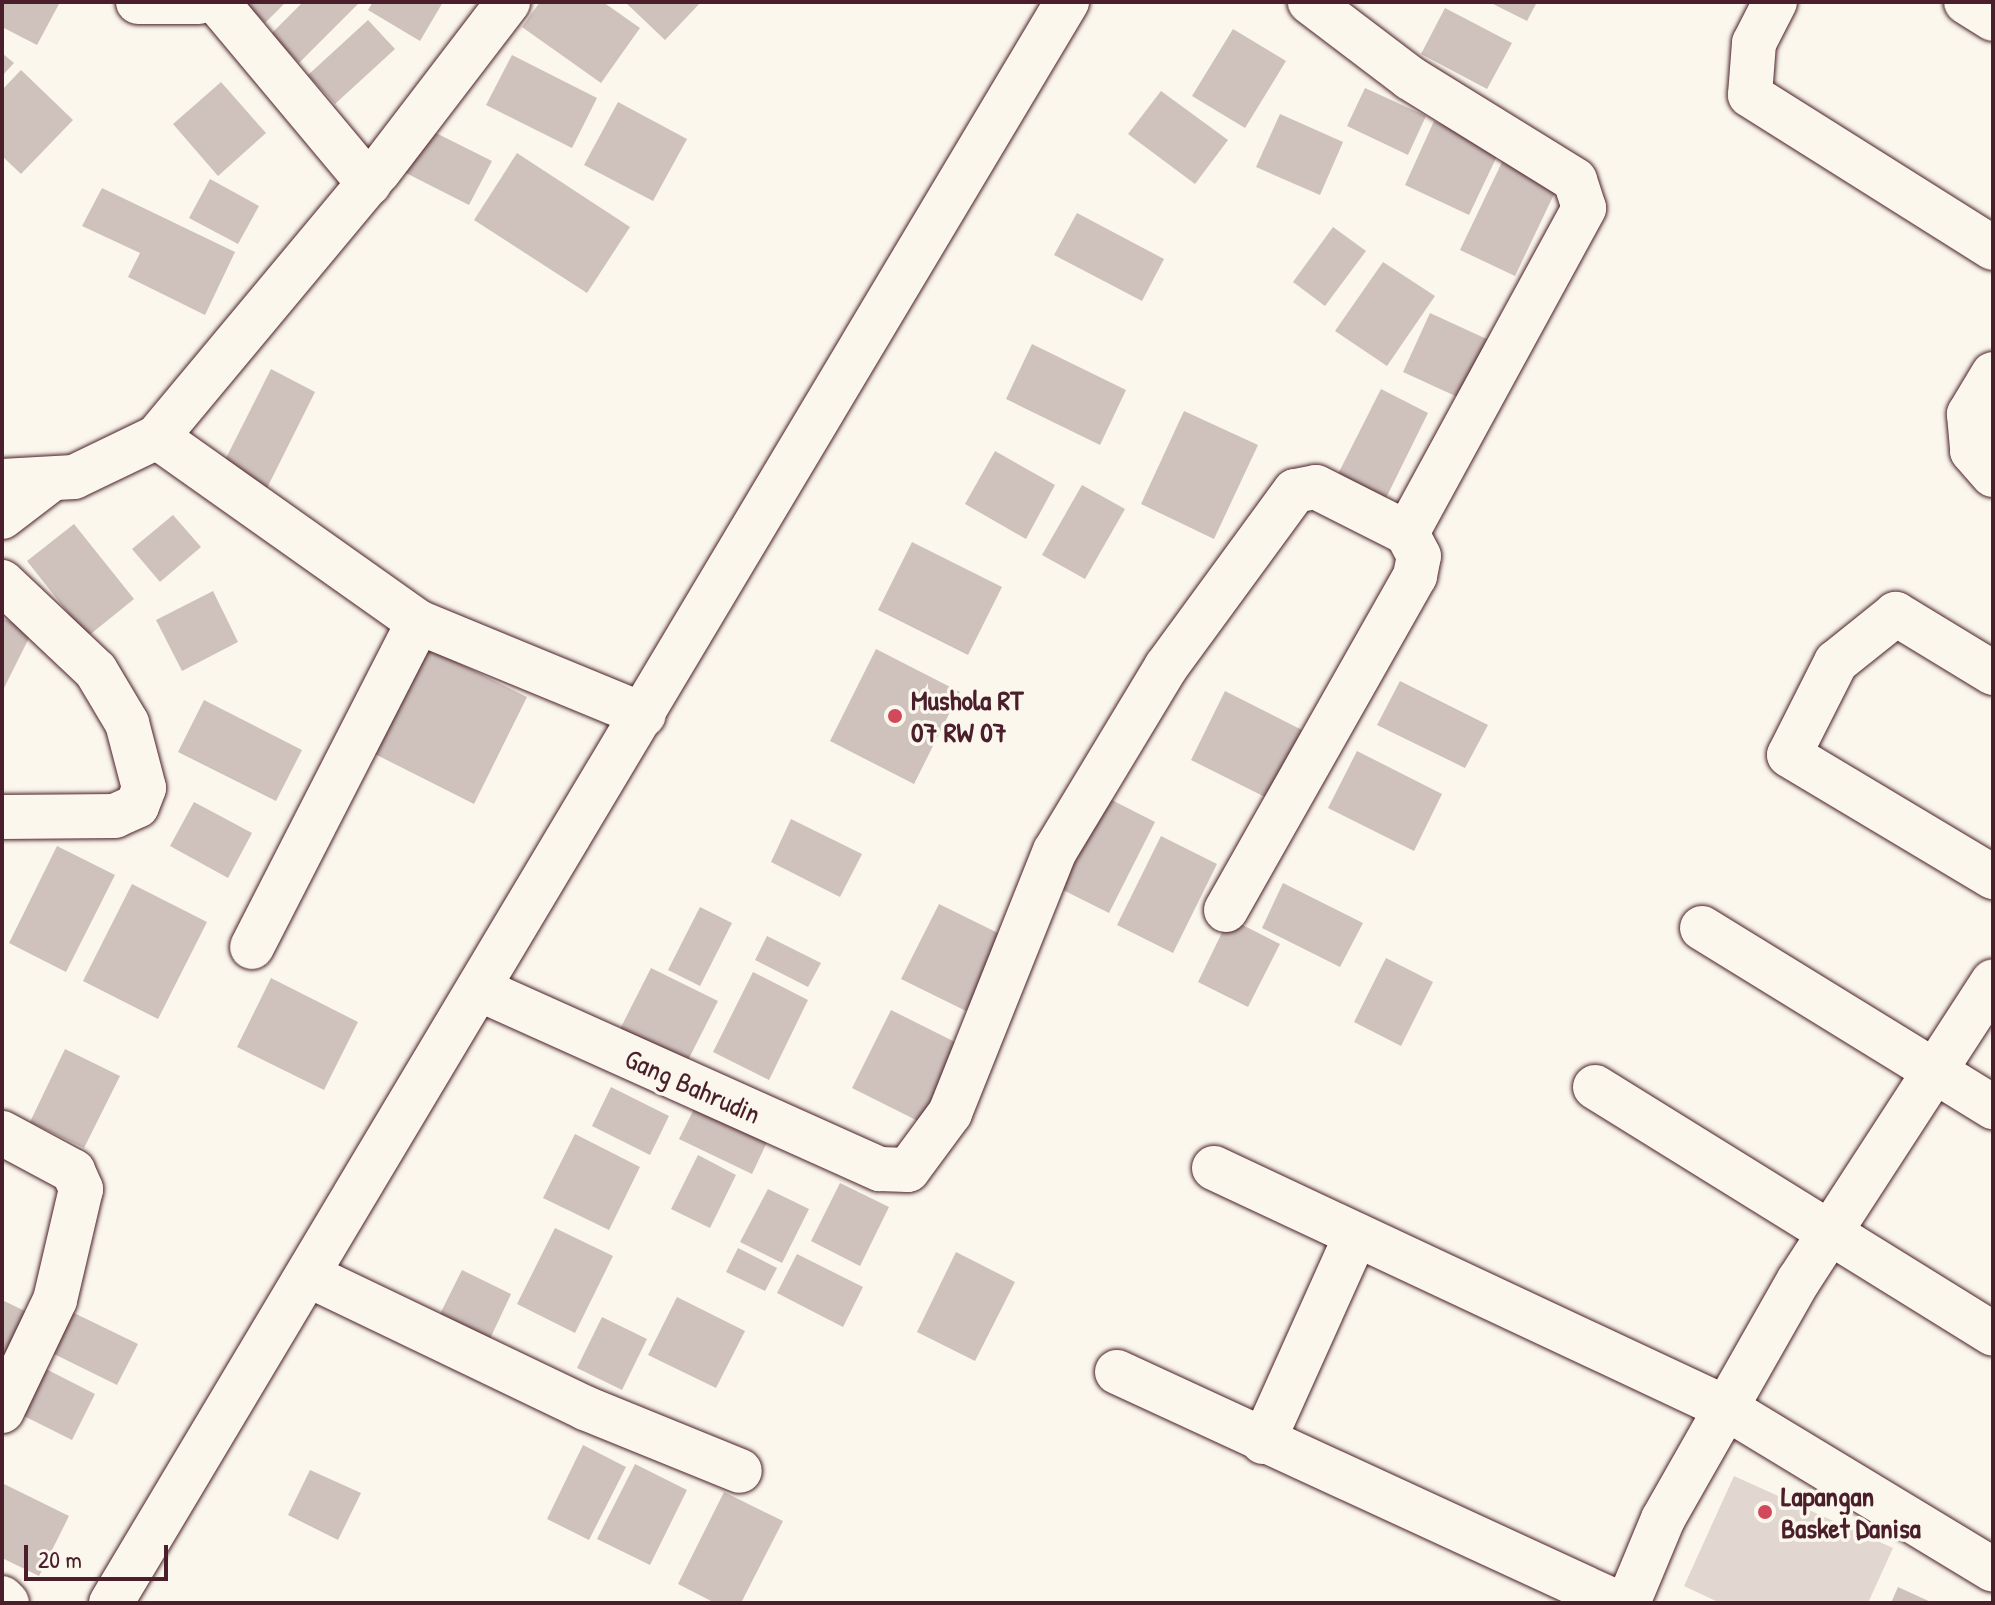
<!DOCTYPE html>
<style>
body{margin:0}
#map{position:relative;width:1995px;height:1605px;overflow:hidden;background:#fbf7ec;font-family:"Patrick Hand",sans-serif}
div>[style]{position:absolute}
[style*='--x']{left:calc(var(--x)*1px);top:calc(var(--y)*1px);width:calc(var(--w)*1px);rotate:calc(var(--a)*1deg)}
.green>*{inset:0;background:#e2d7d0}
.building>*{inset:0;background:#cfc2bc}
.roads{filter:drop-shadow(0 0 2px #4a1f2b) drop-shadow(0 0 2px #4a1f2b)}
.minor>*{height:44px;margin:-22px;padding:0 22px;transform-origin:22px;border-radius:22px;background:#fbf7ec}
.dots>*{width:22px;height:22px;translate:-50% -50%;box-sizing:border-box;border:4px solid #fbf7ec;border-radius:50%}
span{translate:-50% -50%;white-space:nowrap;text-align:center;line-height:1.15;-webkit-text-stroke:7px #fbf7ec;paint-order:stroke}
.poi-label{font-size:28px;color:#4a1f2b;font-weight:700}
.left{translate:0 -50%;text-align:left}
.street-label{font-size:28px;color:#4a1f2b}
.frame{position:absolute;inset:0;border:4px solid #4a1f2b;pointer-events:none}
.scale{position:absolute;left:24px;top:1545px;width:144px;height:36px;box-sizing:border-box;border:4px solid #4a1f2b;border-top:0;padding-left:10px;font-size:24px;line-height:28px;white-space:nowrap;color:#4a1f2b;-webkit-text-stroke:6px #fbf7ec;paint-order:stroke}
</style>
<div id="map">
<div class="green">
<i style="clip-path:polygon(1734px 1476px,1893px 1548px,1868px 1603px,1720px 1603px,1684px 1586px)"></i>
</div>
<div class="building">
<i style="clip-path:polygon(2px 2px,60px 2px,37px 45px,2px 27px)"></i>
<i style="clip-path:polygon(244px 2px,286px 2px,265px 23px)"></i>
<i style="clip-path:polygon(303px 2px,360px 2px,299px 63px,271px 34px)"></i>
<i style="clip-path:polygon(373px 2px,443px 2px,420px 41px,368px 10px)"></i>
<i style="clip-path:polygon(540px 2px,603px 2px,640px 28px,601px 83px,522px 27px)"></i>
<i style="clip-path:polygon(625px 2px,701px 2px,665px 40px)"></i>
<i style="clip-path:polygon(1489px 2px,1537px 2px,1527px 21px)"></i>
<i style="clip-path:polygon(1445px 8px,1512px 43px,1487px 89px,1421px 54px)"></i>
<i style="clip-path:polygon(368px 20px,395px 49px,335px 104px,308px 75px)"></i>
<i style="clip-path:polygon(1233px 29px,1286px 61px,1245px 128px,1192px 96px)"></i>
<i style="clip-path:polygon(2px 53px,14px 63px,2px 76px)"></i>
<i style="clip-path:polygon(512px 55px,597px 98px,572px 148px,486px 105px)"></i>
<i style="clip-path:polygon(21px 70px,73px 120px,21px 174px,2px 156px,2px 90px)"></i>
<i style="clip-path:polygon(221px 82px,266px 133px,218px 176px,173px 124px)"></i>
<i style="clip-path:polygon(1365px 88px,1426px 116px,1408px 155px,1347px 126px)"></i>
<i style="clip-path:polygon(1161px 91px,1228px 140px,1195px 184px,1128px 134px)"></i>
<i style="clip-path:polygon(618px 102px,687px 139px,653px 201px,584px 165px)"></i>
<i style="clip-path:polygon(1280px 114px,1343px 142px,1320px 195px,1256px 167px)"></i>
<i style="clip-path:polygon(1434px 121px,1499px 152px,1469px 215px,1405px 185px)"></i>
<i style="clip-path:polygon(418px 124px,492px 161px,469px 205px,396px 168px)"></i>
<i style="clip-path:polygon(517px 153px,630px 227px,587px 293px,474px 220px)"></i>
<i style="clip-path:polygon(1503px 160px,1558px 186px,1515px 276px,1460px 250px)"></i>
<i style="clip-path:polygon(210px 179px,259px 206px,238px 244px,189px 218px)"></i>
<i style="clip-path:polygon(102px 188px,235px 252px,205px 315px,128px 277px,140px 253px,82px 226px)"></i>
<i style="clip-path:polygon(1077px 213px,1164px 259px,1142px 301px,1054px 255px)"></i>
<i style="clip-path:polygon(1333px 227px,1366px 251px,1325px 306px,1293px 282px)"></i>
<i style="clip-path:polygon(1383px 262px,1435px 296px,1387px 366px,1335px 331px)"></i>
<i style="clip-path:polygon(1430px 313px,1502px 346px,1475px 405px,1403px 372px)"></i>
<i style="clip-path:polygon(1032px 344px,1126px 390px,1100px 445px,1006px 399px)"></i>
<i style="clip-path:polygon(271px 369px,315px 392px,266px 490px,221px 468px)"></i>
<i style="clip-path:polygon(1381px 389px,1428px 413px,1385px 500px,1337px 476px)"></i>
<i style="clip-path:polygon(1184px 411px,1258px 445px,1214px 539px,1141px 504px)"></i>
<i style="clip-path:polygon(995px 451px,1055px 485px,1026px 539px,965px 504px)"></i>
<i style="clip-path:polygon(1082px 485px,1125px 509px,1085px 579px,1042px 555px)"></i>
<i style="clip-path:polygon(173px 515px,201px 547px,160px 582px,132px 549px)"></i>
<i style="clip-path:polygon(74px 524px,134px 599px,87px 637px,27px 561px)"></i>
<i style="clip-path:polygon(912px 542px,1002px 587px,968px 655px,878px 610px)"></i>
<i style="clip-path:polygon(213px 591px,238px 642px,182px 671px,156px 620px)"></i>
<i style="clip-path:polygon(2px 618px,32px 632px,2px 692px)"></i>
<i style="clip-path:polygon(416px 642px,527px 697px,474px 804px,363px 748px)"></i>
<i style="clip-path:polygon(876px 649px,960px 692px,914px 784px,830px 741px)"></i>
<i style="clip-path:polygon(1400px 681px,1488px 725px,1465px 768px,1377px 725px)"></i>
<i style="clip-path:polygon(1225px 691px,1302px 730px,1267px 798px,1191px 760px)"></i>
<i style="clip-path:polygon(204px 700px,302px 750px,276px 801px,178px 752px)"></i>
<i style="clip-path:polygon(1357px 751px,1442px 794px,1414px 851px,1328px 808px)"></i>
<i style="clip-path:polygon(1104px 796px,1155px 822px,1109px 913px,1059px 888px)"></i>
<i style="clip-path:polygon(194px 802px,252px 833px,228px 878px,170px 846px)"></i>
<i style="clip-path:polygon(791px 819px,862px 854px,840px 897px,771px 862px)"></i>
<i style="clip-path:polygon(1161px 836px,1217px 864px,1173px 953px,1117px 925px)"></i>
<i style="clip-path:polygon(57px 846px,115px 875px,66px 972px,9px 943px)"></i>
<i style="clip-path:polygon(1283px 883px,1363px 923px,1340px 967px,1262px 928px)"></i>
<i style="clip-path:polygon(132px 884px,207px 922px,158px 1019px,83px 981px)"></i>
<i style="clip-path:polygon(939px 904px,1004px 936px,966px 1011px,901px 979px)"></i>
<i style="clip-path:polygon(700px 907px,732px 923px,700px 986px,668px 970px)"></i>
<i style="clip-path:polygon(1229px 918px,1280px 944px,1248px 1007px,1198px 982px)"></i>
<i style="clip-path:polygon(767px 936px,821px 963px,808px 987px,755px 960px)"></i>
<i style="clip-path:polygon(1386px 958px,1433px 982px,1401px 1046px,1354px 1022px)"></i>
<i style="clip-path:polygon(651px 968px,718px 1001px,684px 1068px,617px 1035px)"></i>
<i style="clip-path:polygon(753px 972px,808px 1000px,769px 1080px,713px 1052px)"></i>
<i style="clip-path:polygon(271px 978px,358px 1022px,324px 1090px,237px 1047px)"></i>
<i style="clip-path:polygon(891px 1010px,971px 1050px,932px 1128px,852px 1088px)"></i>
<i style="clip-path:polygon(65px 1049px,120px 1076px,84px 1148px,30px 1122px)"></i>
<i style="clip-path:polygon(611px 1087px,669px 1116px,650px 1155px,592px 1126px)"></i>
<i style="clip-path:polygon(696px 1105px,768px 1140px,752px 1174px,679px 1139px)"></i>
<i style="clip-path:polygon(575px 1134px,640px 1167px,609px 1230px,543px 1198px)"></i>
<i style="clip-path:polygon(698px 1155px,736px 1175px,710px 1228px,671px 1209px)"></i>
<i style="clip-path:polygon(840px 1183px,889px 1207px,860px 1266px,811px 1241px)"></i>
<i style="clip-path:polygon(768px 1189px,809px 1209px,782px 1263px,740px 1242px)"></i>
<i style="clip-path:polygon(555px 1228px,613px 1256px,575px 1333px,517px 1304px)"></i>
<i style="clip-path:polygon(738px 1248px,777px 1268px,765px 1291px,726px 1272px)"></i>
<i style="clip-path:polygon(956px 1252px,1015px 1282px,975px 1361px,917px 1332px)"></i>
<i style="clip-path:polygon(797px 1254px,863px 1287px,843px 1327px,777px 1293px)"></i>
<i style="clip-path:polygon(462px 1270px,511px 1294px,488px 1343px,438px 1318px)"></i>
<i style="clip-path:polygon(677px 1297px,745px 1331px,716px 1388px,648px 1355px)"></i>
<i style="clip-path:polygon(2px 1300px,31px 1314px,2px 1372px)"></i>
<i style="clip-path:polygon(72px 1312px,138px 1344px,117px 1385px,52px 1353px)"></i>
<i style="clip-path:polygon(602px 1317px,647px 1339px,622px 1390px,577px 1368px)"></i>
<i style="clip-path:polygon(46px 1369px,95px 1394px,72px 1440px,22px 1415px)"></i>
<i style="clip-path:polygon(583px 1445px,626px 1467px,589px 1540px,547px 1519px)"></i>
<i style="clip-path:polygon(635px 1464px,687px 1490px,650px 1565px,597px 1539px)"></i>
<i style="clip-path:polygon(310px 1470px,361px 1493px,338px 1540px,288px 1515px)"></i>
<i style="clip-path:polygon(2px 1483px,69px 1516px,39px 1576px,2px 1558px)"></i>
<i style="clip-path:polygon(724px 1492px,783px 1521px,741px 1603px,715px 1603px,678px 1584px)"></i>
<i style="clip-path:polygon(1898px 1587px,1933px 1603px,1891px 1603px)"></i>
</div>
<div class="roads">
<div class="minor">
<i style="--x:138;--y:2;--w:61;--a:0"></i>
<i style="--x:217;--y:2;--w:237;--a:50.1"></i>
<i style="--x:1775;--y:2;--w:46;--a:117.1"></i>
<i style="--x:1754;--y:43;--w:52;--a:94.4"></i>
<i style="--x:1750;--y:95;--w:287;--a:32.2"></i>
<i style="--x:1966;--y:2;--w:32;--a:32"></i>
<i style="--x:1993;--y:374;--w:47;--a:121"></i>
<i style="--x:1969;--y:414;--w:37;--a:85"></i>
<i style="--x:1972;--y:451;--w:32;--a:49"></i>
<i style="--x:157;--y:437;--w:320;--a:35.3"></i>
<i style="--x:418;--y:622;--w:244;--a:22.4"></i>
<i style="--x:2;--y:481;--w:72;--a:-3.2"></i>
<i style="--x:74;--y:477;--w:92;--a:-25.7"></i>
<i style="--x:157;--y:437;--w:346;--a:-50.2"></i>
<i style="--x:379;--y:171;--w:213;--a:-52.6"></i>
<i style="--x:2;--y:517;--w:58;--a:-37.3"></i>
<i style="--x:2;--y:582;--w:129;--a:43.4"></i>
<i style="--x:96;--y:671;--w:61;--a:59.2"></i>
<i style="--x:127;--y:723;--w:67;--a:75.3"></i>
<i style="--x:144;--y:788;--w:19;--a:111"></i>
<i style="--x:137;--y:806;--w:24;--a:156"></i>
<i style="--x:115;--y:816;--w:113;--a:179.5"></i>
<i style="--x:1993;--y:673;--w:114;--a:-148.7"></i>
<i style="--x:1896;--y:614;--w:77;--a:141.3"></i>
<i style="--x:1836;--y:662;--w:104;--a:116.8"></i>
<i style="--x:1789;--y:755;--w:238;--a:30.9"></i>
<i style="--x:1226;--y:910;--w:384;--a:-60.5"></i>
<i style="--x:1415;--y:576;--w:20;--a:-79"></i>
<i style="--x:1419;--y:556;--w:26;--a:-118"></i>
<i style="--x:1407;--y:533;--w:370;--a:-61.4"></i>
<i style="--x:1584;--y:208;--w:29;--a:-108"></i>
<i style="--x:1575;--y:180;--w:194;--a:-148.3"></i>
<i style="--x:1410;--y:78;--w:126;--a:-142.8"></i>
<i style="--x:1702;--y:928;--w:342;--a:31.6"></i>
<i style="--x:252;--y:947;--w:365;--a:-62.9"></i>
<i style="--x:481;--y:990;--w:437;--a:24.2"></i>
<i style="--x:880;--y:1169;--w:28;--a:2"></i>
<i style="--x:908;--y:1170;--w:71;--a:-53.6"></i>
<i style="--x:950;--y:1113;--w:282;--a:-68.2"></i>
<i style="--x:1055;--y:851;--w:215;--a:-58.9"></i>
<i style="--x:1166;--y:667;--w:218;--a:-53.8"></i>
<i style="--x:1295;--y:491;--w:21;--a:-11"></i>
<i style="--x:1316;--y:487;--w:102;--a:26.8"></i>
<i style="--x:1595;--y:1087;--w:468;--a:31.8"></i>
<i style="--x:2;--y:1133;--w:81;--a:28.2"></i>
<i style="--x:73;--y:1171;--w:20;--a:66"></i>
<i style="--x:81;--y:1189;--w:114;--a:103.2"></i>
<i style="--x:55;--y:1300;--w:123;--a:115.5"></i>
<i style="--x:1214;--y:1168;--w:565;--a:25.11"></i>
<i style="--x:1726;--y:1408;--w:312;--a:31.2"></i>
<i style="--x:310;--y:1276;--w:305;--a:25.6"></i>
<i style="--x:585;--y:1408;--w:167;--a:22.1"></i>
<i style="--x:1117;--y:1372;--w:552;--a:24.75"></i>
<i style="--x:1263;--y:1442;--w:227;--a:-65.8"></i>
<i style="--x:2;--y:1598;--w:7;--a:45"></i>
<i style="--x:111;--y:1603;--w:1865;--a:-59.16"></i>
<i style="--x:1628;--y:1603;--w:91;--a:-67.4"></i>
<i style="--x:1663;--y:1519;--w:275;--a:-60.4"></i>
<i style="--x:1799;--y:1280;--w:356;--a:-57"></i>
</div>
</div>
<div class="dots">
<i style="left:895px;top:716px;background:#d1495b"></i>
<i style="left:1765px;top:1512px;background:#d1495b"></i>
</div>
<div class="poi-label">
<span class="left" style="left:911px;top:716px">Mushola RT<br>07 RW 07</span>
<span class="left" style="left:1781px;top:1512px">Lapangan<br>Basket Danisa</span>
</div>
<div class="street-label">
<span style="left:693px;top:1086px;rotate:24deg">Gang Bahrudin</span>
</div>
<div class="frame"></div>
<div class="scale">20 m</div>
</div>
